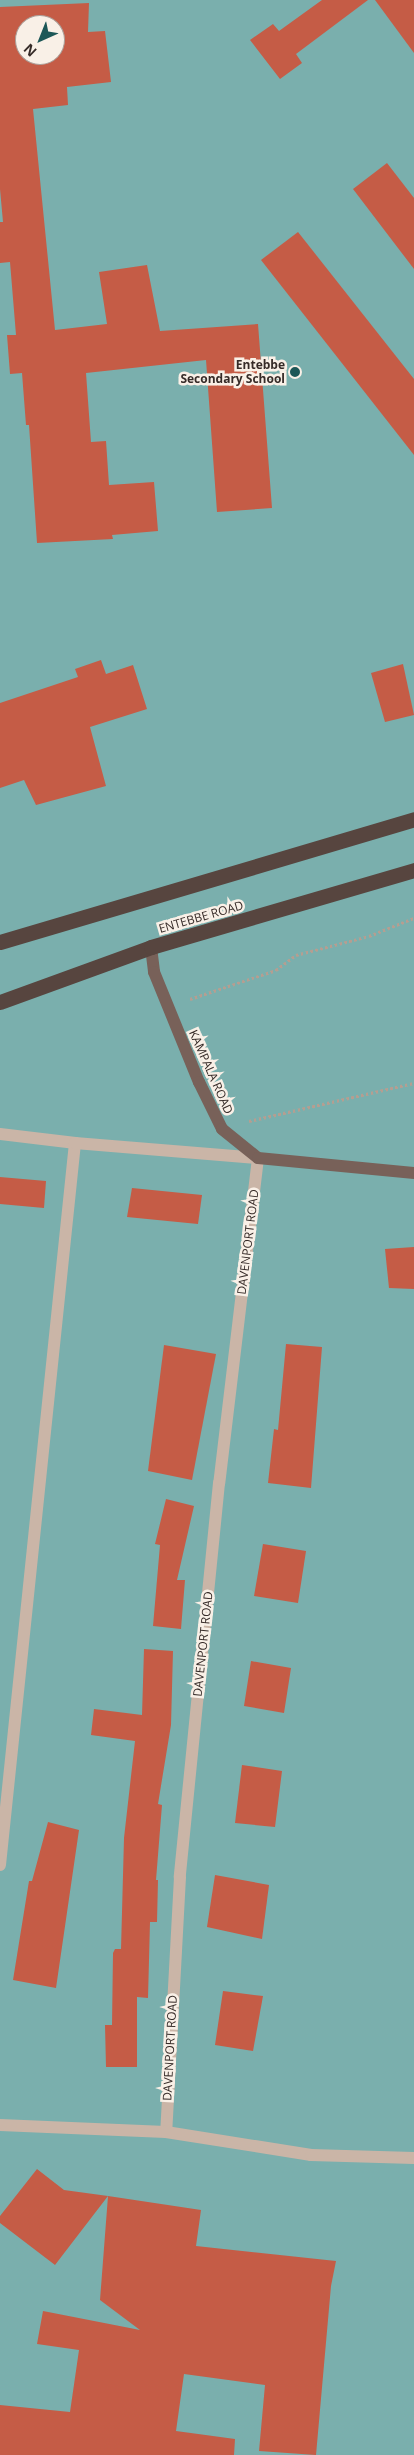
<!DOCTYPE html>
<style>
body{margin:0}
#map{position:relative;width:414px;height:2455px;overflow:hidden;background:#f2e6db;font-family:"Open Sans",sans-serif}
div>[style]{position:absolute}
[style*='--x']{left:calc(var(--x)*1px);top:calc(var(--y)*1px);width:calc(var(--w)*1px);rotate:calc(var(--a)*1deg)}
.water>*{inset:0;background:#7aafad}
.building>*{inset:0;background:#c55c46}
.path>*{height:3px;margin-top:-1.5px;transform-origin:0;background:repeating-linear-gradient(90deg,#b59e91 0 2.5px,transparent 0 5px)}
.minor>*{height:12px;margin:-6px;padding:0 6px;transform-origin:6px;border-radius:6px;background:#cab5a7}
.major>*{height:12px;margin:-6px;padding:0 6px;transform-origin:6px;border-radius:6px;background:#786159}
.highway>*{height:15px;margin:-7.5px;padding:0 7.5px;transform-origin:7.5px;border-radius:7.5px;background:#57453f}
.dots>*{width:14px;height:14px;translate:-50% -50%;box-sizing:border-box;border:2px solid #f9f0e7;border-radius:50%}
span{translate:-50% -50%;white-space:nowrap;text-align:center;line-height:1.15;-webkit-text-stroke:5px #f9f0e7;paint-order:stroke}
.poi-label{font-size:12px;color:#362b28;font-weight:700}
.right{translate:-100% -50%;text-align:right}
.street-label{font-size:12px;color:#362b28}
.north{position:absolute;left:15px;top:15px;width:50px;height:50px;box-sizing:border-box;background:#f9f0e7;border:1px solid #aba19b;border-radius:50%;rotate:224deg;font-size:14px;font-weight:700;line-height:20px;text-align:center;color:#362b28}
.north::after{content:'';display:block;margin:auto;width:18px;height:22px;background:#1d5757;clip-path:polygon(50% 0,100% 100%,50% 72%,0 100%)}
</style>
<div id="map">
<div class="water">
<i style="clip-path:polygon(evenodd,0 0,414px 0,414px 2455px,0 2455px,0 0,25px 25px,55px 25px,55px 55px,25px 55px,25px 25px)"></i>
</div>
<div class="building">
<i style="clip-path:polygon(322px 0,368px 0,296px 54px,302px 63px,280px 79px,250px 40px,273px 24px,279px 31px)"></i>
<i style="clip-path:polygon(375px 0,414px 0,414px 53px)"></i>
<i style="clip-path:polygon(evenodd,89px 3px,88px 32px,105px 31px,111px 82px,67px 87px,68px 105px,33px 109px,55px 330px,107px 324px,99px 272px,147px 265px,160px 331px,258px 324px,272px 508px,217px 512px,206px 360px,86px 373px,91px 442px,106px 441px,109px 485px,154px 482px,158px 531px,112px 535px,113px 539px,37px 543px,29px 425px,26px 425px,22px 373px,10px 374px,7px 335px,16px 335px,10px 262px,0 263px,0 222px,3px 222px,0 189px,0 7px,89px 3px,25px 25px,55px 25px,55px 55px,25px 55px,25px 25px)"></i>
<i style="clip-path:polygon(387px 163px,414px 198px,414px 269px,353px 189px)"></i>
<i style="clip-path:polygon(298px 232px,414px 379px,414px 455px,261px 260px)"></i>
<i style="clip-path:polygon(101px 660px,106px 674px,133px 665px,147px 709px,90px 727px,106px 786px,36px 805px,24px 780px,0 788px,0 703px,78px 677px,75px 669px)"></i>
<i style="clip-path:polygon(403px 664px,414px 715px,385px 722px,371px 673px)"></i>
<i style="clip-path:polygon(0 1177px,46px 1181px,44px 1208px,0 1204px)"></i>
<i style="clip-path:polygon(132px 1188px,202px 1195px,198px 1224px,127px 1217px)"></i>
<i style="clip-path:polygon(414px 1247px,414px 1289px,389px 1288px,385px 1249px)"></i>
<i style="clip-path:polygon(286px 1344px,322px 1347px,311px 1488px,268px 1483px,274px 1429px,278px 1430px)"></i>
<i style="clip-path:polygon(164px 1345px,216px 1354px,192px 1480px,148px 1471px)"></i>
<i style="clip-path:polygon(166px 1499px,194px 1506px,177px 1580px,185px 1580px,181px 1629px,153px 1626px,160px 1545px,155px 1544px)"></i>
<i style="clip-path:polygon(263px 1544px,306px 1551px,298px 1603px,254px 1596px)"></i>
<i style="clip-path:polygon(144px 1649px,173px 1651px,171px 1725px,158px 1804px,162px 1805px,156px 1880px,158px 1880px,157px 1922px,150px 1922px,148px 1998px,137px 1997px,137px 2067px,106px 2067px,105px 2025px,112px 2025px,113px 1953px,115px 1949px,121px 1949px,124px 1838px,135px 1741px,91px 1735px,94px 1709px,142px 1715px)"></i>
<i style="clip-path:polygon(251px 1661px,291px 1668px,284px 1713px,244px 1706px)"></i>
<i style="clip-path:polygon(242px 1765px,282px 1771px,275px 1827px,235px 1823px)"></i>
<i style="clip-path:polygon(48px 1822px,79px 1830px,56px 1988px,13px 1980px,29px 1881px,32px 1881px)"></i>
<i style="clip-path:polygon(215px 1875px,269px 1885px,262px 1939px,207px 1927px)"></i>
<i style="clip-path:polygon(223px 1991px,263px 1996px,253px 2051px,215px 2045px)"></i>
<i style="clip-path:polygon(37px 2169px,64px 2190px,108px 2196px,55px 2265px,0 2223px,0 2216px)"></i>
<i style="clip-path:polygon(108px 2196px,201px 2210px,196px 2246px,336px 2261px,331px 2286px,316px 2455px,259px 2451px,265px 2385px,184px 2374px,176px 2431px,235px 2439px,234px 2455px,0 2455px,0 2405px,70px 2412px,79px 2350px,37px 2344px,43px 2311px,140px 2330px,100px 2300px)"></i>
</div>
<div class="path">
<i style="--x:190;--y:999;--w:91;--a:-18.6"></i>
<i style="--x:276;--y:970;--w:25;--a:-37"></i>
<i style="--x:296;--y:955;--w:75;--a:-14.6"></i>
<i style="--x:369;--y:936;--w:48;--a:-21.8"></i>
<i style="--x:249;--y:1121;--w:169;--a:-13"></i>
</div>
<div class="minor">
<i style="--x:0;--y:1134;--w:76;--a:6.8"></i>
<i style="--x:0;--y:1865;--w:726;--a:-84.07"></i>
<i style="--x:75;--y:1143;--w:184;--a:4.7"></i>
<i style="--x:258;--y:1158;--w:327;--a:96.8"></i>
<i style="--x:219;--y:1483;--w:396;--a:95.7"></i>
<i style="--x:180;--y:1877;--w:255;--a:93.1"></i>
<i style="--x:0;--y:2125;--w:166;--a:2.4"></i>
<i style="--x:166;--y:2132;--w:147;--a:9"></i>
<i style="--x:311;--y:2155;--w:103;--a:1.7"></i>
</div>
<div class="major">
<i style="--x:151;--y:947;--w:25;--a:83"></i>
<i style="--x:154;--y:972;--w:119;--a:67.8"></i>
<i style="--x:199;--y:1082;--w:52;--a:63.9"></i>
<i style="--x:222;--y:1129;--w:46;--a:38.9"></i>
<i style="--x:258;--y:1158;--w:157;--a:5.5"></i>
</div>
<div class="highway">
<i style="--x:0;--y:942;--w:432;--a:-16.5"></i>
<i style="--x:0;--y:1002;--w:161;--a:-20"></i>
<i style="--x:151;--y:947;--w:274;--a:-16.3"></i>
</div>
<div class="dots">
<i style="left:295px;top:372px;background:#1d5757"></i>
</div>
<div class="poi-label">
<span class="right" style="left:285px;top:372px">Entebbe<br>Secondary School</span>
</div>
<div class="street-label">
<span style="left:201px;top:917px;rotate:-16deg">ENTEBBE ROAD</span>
<span style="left:211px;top:1072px;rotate:66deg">KAMPALA ROAD</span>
<span style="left:248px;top:1242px;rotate:-83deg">DAVENPORT ROAD</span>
<span style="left:203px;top:1644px;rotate:-84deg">DAVENPORT ROAD</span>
<span style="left:170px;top:2048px;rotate:-87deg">DAVENPORT ROAD</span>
</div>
<div class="north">N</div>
</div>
